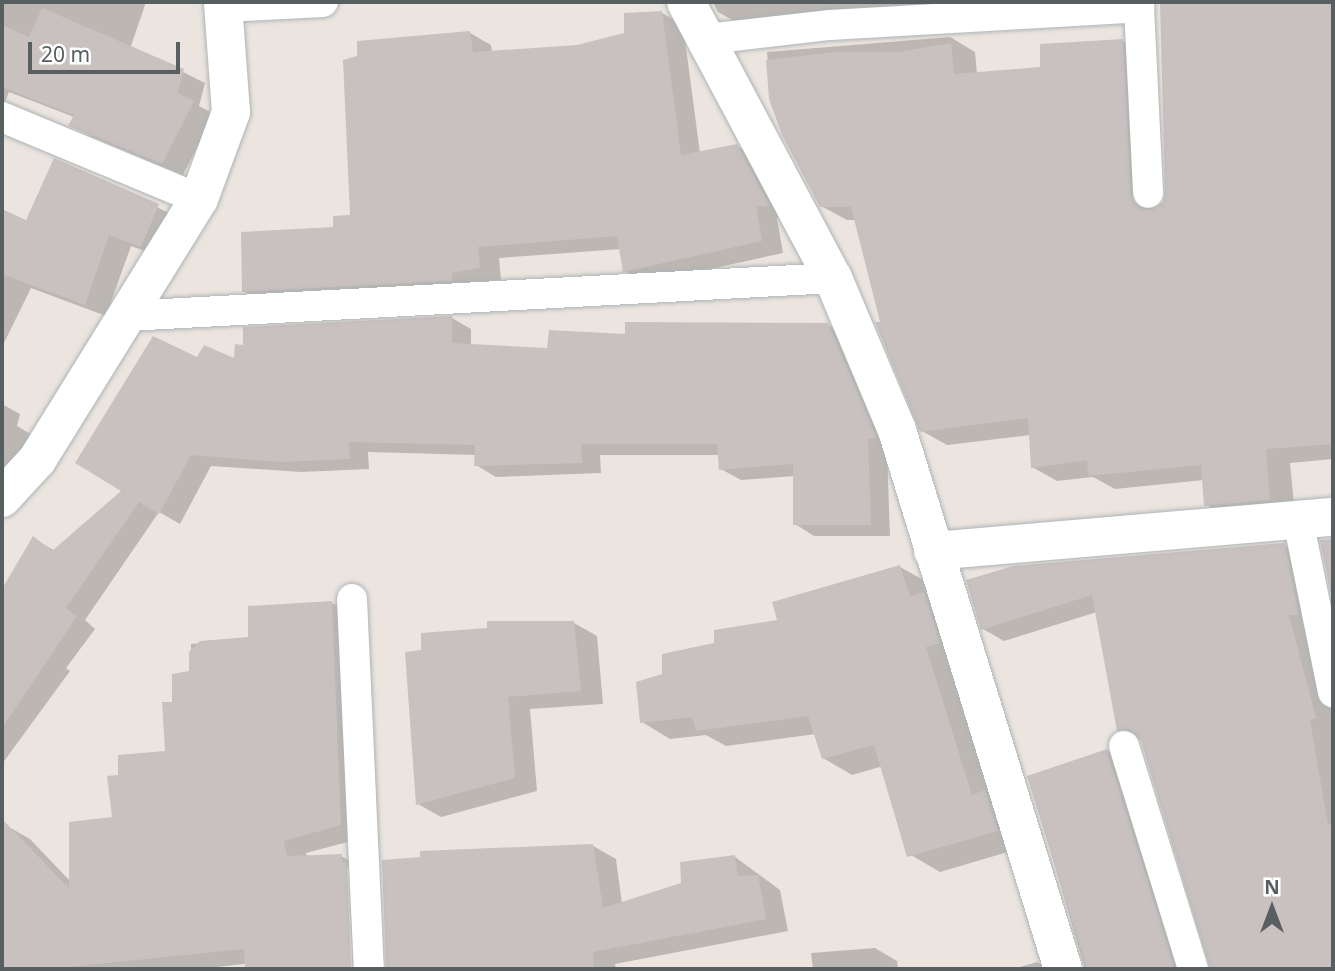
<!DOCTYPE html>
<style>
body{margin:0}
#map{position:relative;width:1335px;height:971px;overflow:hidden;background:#ece5df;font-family:"Noto Sans",sans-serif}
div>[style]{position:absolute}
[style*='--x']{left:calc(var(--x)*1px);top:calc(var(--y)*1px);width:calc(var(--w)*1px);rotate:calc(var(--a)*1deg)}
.shadow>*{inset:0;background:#0003}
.building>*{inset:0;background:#c9c1bf}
.roads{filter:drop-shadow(0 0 2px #aeb4b6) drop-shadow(0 0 2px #aeb4b6)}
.service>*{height:30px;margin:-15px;padding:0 15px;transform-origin:15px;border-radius:15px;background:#fff}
.minor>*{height:38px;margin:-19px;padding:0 19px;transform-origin:19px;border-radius:19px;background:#fff}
span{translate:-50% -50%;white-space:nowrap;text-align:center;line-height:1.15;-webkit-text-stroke:5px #fff;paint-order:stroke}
.frame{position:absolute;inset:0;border:4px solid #585f61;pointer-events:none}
.north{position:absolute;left:1237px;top:873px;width:70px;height:70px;-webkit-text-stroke:5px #fff;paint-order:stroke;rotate:0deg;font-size:19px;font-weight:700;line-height:28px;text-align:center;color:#585f61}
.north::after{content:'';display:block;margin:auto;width:24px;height:32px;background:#585f61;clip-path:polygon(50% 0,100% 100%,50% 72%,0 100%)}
.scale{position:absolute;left:28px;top:42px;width:152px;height:32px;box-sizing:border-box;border:4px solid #585f61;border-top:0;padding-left:9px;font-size:21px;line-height:24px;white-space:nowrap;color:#585f61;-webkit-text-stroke:5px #fff;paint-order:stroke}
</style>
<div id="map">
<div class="shadow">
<i style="clip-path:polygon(2px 2px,146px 2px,131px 46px,205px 83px,199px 106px,214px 114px,183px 175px,92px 137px,71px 125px,74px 117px,9px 92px,2px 109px)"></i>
<i style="clip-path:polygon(713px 2px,970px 2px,971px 14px,743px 26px,718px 12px)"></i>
<i style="clip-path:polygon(1162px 2px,1333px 2px,1333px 459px,1290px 463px,1295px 514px,1231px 519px,1206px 505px,1204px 480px,1115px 489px,1093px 477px,1057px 481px,1032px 467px,1031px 435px,947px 445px,922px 431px,883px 324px,856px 220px,847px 220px,821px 206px,771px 99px,767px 52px,950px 37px,975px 52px,977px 74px,1042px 69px,1123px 41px,1148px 55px,1155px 209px,1165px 203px,1167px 192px)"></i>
<i style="clip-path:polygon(662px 13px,683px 25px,700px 153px,737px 146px,758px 158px,790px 218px,777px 218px,783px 253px,646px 283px,625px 271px,621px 249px,499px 258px,501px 280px,473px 285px,265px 304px,244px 291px,352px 216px,470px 33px,491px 45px,492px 52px,577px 47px,626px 34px)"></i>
<i style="clip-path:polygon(55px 160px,180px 218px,162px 257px,131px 246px,106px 316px,31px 288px,2px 347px,2px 211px,27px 222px)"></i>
<i style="clip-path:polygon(452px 318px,471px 329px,471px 346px,549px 350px,627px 336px,828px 325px,848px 336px,887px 450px,890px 536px,814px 536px,795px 524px,795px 476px,741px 480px,721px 469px,720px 455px,600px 455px,601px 473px,496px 477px,476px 465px,476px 455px,368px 452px,369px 469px,301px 472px,211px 466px,180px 524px,159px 512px,85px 620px,95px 629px,66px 668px,70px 671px,2px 764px,2px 592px,33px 538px,55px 551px,124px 491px,197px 359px,235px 361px)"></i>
<i style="clip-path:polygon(2px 404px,20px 414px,17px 426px,34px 436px,2px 505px)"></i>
<i style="clip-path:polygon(1284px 545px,1306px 557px,1333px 693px,1333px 969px,1211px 969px,1143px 741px,1118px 729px,1097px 612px,1004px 641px,983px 629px,968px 581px)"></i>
<i style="clip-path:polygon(900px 567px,929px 583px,1025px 847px,940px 872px,911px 855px,883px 766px,852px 775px,823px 758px,816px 734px,726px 746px,706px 735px,670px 739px,642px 722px,664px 675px,716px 645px,780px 622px)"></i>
<i style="clip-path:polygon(332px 603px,355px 616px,363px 838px,306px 853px,307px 857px,341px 856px,364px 869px,373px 969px,353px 969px,349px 867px,345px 867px,350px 969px,285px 969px,286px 959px,200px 969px,2px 969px,2px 831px,7px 826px,30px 839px,71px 882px,114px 819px,120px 777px,167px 753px,174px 704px,191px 672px,191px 644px,250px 638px)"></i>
<i style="clip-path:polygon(574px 623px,597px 636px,603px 704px,530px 709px,537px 791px,441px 817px,418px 804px,423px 651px)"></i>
<i style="clip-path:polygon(1107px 750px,1128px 763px,1191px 969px,1085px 969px,1029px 777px)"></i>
<i style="clip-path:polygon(593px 846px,616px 859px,622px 904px,683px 884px,735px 857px,780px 890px,788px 931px,615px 964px,616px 969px,388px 969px,383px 861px)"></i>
<i style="clip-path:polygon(875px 948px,897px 961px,898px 969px,813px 969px,811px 953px)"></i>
<i style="clip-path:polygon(1037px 962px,1050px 969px,1013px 969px)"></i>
</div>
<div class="building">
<i style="clip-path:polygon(1160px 2px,1333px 2px,1333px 444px,1266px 449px,1270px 500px,1204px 506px,1201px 465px,1088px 476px,1087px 460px,1031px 468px,1028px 418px,920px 432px,875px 322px,880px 322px,851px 207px,820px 207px,782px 135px,769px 99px,766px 60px,835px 52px,898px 52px,951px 43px,954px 74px,1040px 67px,1040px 44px,1123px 39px,1131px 194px,1139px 208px,1150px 210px,1163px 202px,1165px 192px)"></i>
<i style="clip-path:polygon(42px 8px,184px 69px,178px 93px,194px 101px,162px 164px,68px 126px,74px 115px,2px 87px,2px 25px,29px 37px)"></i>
<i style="clip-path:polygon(662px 11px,681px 155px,737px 144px,770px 206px,756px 206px,762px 241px,623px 272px,617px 236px,478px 247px,480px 268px,452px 273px,452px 281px,242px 292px,241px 232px,333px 227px,333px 216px,350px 215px,343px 60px,357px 56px,357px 41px,470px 31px,473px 52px,577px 45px,624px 33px,624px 13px)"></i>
<i style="clip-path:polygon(54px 158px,159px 204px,141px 247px,109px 235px,85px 305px,2px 274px,2px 209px,26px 220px)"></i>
<i style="clip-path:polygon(452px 316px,452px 343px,547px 348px,549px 330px,625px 334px,625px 322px,828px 323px,877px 438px,868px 439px,871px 525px,793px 525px,793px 464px,719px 470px,717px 444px,581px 444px,582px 463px,474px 466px,475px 445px,349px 442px,350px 459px,280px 462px,191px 455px,159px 514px,139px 502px,66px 608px,77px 616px,2px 728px,2px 589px,33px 536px,52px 551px,121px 491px,75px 463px,153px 336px,197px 357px,204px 345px,234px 358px,235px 344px,243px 345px,243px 327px)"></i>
<i style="clip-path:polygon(1333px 539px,1333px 605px,1320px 540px)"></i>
<i style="clip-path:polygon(1285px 543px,1299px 615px,1289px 615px,1316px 718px,1310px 720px,1328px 825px,1333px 823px,1333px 969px,1210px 969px,1141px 741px,1129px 729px,1117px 731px,1092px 595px,981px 630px,966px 580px,1013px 566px)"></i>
<i style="clip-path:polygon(900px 565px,910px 596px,924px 592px,940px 643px,926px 647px,972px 795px,985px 790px,998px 831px,907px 857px,874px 745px,822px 759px,808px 716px,696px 731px,692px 717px,640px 723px,636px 682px,662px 674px,662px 654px,714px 643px,714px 630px,777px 620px,772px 602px)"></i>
<i style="clip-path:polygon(332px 601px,341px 825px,284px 841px,287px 856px,342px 854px,342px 862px,347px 862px,351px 969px,245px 969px,244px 949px,48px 969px,2px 969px,2px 819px,69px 888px,69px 822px,112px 817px,107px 776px,118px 775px,118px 755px,165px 751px,162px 702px,172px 702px,172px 674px,189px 671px,189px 652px,200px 641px,248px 637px,248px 606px)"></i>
<i style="clip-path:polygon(487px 621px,574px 621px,581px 691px,508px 697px,515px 778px,416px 805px,405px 652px,421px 650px,421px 633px,487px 628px)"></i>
<i style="clip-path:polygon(1107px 749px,1107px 751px,1175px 969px,1087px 969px,1027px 776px)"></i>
<i style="clip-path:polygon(593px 844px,603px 908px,681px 883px,680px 862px,735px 855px,738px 876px,758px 875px,766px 919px,593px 952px,594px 969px,386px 969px,382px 860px,420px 857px,420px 851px)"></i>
</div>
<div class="roads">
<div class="service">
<i style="--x:224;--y:7;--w:99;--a:-2.9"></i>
<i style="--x:1139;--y:7;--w:186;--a:87.2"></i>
<i style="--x:707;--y:39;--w:124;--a:-6.5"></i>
<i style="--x:830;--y:25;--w:310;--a:-3.3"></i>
<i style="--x:1139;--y:7;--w:5;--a:-90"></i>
<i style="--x:2;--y:117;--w:213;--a:22.6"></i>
<i style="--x:127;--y:316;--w:707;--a:-3.08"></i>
<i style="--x:1298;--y:520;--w:176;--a:78.5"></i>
<i style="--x:352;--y:599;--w:370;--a:87.4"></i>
<i style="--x:1124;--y:746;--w:233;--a:72.8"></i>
</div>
<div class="minor">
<i style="--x:686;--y:2;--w:313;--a:62"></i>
<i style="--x:833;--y:278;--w:165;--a:67.2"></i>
<i style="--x:897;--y:430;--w:564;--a:72.88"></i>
<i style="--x:2;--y:498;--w:52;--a:-47.4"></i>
<i style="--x:37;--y:460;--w:307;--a:-58.2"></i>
<i style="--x:199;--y:199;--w:93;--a:-69.8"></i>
<i style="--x:231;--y:112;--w:110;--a:-94.2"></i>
<i style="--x:933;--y:551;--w:401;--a:-4.9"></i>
</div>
</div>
<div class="frame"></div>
<div class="north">N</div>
<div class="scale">20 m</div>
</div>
